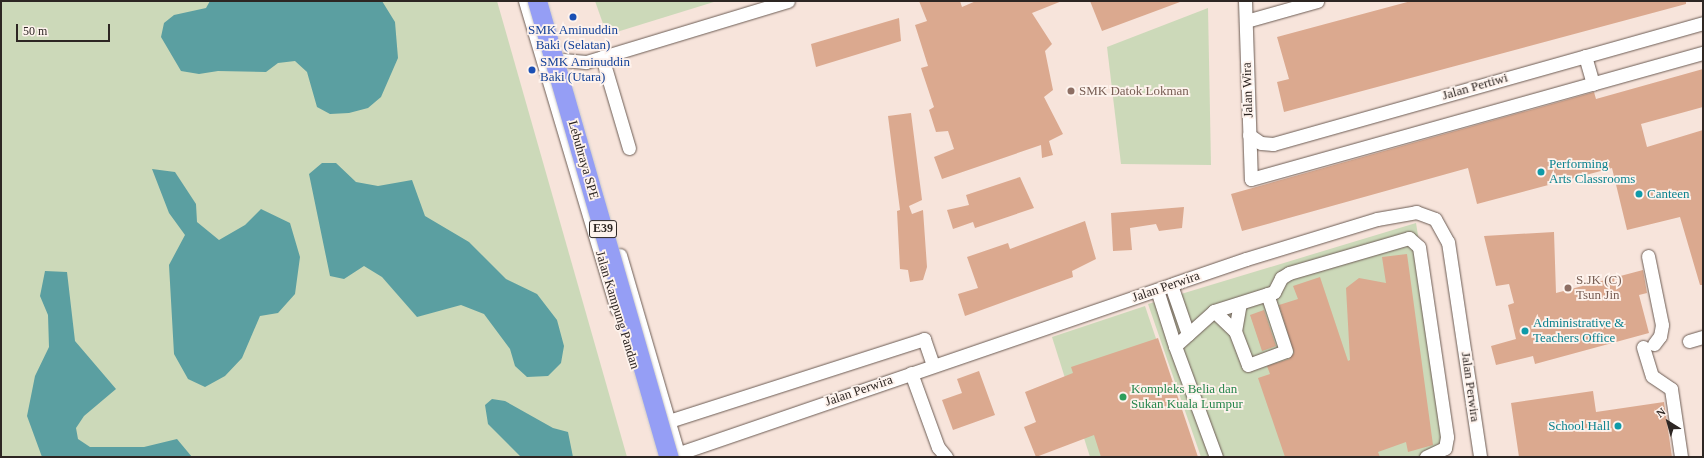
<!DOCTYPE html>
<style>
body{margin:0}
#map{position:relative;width:1704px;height:458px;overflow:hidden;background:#f7e4db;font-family:Georgia,serif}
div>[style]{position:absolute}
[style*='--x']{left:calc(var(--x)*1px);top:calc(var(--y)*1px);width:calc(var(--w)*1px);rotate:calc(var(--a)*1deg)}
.green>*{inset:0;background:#ccd9b9}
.water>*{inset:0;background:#5b9fa1}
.building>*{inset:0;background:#dba98f}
.roads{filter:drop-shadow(0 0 1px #6c5c54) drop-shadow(0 0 1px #6c5c54)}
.minor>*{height:13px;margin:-6.5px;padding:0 6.5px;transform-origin:6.5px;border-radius:6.5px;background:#fff}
.bridges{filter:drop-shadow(0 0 1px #cdcbca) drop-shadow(0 0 1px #cdcbca)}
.highway-bridge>*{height:19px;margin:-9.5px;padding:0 9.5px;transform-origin:9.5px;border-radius:9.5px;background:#959ef5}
.dots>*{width:11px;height:11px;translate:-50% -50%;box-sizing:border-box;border:2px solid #fef3ed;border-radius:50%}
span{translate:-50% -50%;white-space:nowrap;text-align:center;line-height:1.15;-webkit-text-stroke:3.5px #fef3ed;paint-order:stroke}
.shield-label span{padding:1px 3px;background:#fef3ed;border:1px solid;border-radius:3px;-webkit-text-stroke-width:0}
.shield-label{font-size:12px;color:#2d2623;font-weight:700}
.transit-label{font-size:13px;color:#164399}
.left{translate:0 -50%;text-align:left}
.street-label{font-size:13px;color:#2d2623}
.education-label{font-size:13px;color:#785e54}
.culture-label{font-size:13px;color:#0d838f}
.right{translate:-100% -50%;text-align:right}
.leisure-label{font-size:13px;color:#27864d}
.frame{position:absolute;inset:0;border:2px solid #2d2623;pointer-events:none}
.north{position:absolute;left:1648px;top:402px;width:40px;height:40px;-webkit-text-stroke:3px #fef3ed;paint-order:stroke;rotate:323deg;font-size:11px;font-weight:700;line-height:16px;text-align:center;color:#2d2623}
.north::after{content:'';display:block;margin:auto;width:14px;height:18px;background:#2d2623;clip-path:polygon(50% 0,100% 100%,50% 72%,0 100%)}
.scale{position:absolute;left:16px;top:24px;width:94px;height:18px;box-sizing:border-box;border:2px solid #2d2623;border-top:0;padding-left:5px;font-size:12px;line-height:14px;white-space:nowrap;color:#2d2623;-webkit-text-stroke:3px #fef3ed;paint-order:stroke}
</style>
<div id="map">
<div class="green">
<i style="clip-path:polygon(1px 1px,497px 1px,627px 457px,1px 457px)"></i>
<i style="clip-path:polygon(595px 1px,717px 1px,607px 35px)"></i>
<i style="clip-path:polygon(1208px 8px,1211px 165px,1121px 164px,1107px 47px)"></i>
<i style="clip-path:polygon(1416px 223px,1453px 450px,1439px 457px,1201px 457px,1148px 304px)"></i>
<i style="clip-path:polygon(1145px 306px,1196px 457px,1090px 457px,1052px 337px)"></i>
</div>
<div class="water">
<i style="clip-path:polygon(210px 1px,382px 1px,395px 22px,398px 58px,381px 97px,368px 108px,349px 113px,330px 114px,317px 107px,307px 72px,295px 61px,278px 63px,266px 72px,218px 71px,199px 74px,181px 71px,161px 37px,164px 23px,174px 15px,206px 8px)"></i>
<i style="clip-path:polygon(322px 163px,336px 163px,356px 182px,378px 186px,412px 180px,425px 216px,469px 242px,506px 279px,537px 294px,557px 320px,564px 346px,561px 363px,548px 376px,527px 377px,515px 366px,510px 349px,484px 314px,461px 305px,417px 317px,382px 277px,364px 266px,344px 279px,330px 276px,309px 174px)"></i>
<i style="clip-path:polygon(152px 169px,175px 172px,196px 204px,197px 222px,219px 240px,245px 225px,261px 209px,290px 223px,300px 257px,295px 294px,278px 313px,260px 316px,242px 358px,225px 376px,205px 387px,188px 379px,174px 354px,169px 265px,185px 235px,169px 213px)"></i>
<i style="clip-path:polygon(45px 271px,67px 272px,75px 341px,116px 389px,84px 416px,76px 428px,78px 439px,90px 447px,144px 447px,177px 439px,192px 457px,42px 457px,27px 416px,35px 376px,49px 347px,48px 315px,40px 296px)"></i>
<i style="clip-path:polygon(492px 399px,505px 401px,553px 428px,568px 432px,573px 457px,521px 457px,488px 424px,485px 405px)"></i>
</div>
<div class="building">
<i style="clip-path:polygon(919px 1px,960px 1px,962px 7px,976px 1px,1062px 1px,1032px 13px,1052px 44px,1045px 51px,1053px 90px,1044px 97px,1063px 134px,1049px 141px,1053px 155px,1042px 158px,1041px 145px,942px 179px,934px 157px,954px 149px,948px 131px,936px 132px,929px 110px,934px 107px,921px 68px,928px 66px,915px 25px,927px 21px)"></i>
<i style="clip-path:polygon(1090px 1px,1180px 1px,1180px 2px,1102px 31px)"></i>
<i style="clip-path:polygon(1411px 1px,1686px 1px,1686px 4px,1284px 112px,1277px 82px,1289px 79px,1277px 37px)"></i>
<i style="clip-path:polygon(899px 18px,901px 41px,816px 67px,811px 44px)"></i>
<i style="clip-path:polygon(1703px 69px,1703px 107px,1641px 124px,1647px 147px,1703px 130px,1703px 285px,1700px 285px,1680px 217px,1627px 230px,1612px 168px,1477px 204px,1468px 168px,1242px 231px,1231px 194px,1594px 92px,1596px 99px)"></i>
<i style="clip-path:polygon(911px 113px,922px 200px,909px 206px,912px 214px,923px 210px,927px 267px,923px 280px,910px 282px,908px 270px,900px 269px,897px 211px,900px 210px,888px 116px)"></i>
<i style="clip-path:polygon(1020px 177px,1034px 208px,975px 228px,973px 222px,953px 229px,947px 210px,969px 205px,966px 195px)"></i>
<i style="clip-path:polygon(1184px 207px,1182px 228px,1159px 231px,1156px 224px,1130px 228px,1132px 250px,1113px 251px,1111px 213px)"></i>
<i style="clip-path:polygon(1085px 221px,1096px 259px,1072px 271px,1073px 277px,965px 316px,958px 294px,978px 288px,967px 257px,1008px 243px,1010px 249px)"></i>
<i style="clip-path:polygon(1554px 232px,1556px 293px,1643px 270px,1647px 293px,1639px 295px,1649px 333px,1535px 364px,1533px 356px,1496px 365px,1491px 346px,1516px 339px,1508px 305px,1514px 303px,1509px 284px,1496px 286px,1484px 236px)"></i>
<i style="clip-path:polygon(1407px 254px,1433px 445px,1408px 452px,1406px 442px,1378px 452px,1380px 457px,1285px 457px,1258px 378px,1270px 374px,1267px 366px,1289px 359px,1294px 353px,1279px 305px,1298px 299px,1293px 286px,1320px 277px,1348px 361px,1350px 360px,1346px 288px,1359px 278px,1386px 283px,1382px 257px)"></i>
<i style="clip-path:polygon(1264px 310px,1276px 346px,1262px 351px,1250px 315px)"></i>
<i style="clip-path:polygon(1158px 338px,1198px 457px,1101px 457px,1094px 435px,1036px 457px,1024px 427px,1036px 422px,1025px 392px,1073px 373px,1071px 367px)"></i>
<i style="clip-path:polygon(979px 371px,995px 415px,953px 430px,942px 400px,962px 393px,957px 379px)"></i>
<i style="clip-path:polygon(1593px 391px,1596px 412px,1664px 402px,1672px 457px,1519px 457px,1511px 403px)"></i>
</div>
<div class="roads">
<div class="minor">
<i style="--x:525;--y:1;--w:322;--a:73.4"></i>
<i style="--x:1245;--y:1;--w:178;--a:88.1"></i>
<i style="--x:1251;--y:179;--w:469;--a:-15.6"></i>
<i style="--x:1246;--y:21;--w:74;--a:-15.7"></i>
<i style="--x:1585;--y:56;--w:29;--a:74"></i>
<i style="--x:602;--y:57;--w:95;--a:73.5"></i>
<i style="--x:563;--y:60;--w:23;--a:5"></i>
<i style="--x:586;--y:62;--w:211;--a:-16.8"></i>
<i style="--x:1249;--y:135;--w:14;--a:34"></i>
<i style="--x:1261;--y:143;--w:12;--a:5"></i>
<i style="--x:1273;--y:144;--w:447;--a:-15.7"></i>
<i style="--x:620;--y:255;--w:210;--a:73.7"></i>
<i style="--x:1648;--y:256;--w:70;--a:78.5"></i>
<i style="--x:1662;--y:325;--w:11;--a:100"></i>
<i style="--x:1660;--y:336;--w:10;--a:127"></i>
<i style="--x:1171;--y:285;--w:52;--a:70.9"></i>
<i style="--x:1157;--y:290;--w:59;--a:72.2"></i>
<i style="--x:1214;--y:311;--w:29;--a:44"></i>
<i style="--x:1235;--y:331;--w:36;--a:69"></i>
<i style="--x:1248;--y:365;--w:40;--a:-20.2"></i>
<i style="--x:1286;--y:351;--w:60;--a:-108.4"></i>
<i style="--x:1235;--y:331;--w:28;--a:-80"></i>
<i style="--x:1689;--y:341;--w:15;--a:-16"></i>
<i style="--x:1643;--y:347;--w:30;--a:73"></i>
<i style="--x:1652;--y:376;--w:23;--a:34"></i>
<i style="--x:1671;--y:389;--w:69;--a:81.6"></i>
<i style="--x:911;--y:373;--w:79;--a:70"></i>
<i style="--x:938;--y:447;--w:13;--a:51"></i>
<i style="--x:669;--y:421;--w:268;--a:-17.8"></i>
<i style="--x:924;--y:339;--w:28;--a:71"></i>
<i style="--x:668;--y:457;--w:611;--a:-18.91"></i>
<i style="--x:1246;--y:259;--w:137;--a:-17"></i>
<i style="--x:1377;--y:219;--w:40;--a:-10"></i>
<i style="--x:1416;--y:212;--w:20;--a:20"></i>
<i style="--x:1435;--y:219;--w:26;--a:61"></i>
<i style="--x:1448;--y:242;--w:217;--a:81.5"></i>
<i style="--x:1216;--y:457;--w:118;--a:-110.3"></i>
<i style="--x:1175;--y:346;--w:52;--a:-41.9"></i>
<i style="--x:1214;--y:311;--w:63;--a:-17.6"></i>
<i style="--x:1274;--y:292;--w:16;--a:-63"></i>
<i style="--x:1281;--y:278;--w:9;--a:-32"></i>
<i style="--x:1289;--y:273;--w:125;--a:-16.3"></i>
<i style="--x:1409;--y:238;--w:13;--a:42"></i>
<i style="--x:1419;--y:247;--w:192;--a:81.6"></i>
<i style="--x:1447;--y:437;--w:11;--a:100"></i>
<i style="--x:1445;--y:448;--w:21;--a:155"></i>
</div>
</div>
<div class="bridges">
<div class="highway-bridge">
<i style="--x:537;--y:1;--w:475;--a:73.9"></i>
</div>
</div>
<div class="dots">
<i style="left:573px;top:17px;background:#1a4fb4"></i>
<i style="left:532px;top:70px;background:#1a4fb4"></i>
<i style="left:1071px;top:91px;background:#8d6e63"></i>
<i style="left:1541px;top:172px;background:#0f9aa8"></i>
<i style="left:1639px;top:194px;background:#0f9aa8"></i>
<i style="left:1568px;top:288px;background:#8d6e63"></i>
<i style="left:1525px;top:331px;background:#0f9aa8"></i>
<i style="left:1123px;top:397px;background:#2e9e5b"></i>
<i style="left:1618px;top:426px;background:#0f9aa8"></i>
</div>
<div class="shield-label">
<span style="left:603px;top:229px">E39</span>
</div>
<div class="transit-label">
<span style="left:573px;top:38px">SMK Aminuddin<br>Baki (Selatan)</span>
<span class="left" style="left:540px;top:70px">SMK Aminuddin<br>Baki (Utara)</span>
</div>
<div class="street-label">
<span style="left:1475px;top:87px;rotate:-16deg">Jalan Pertiwi</span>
<span style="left:1248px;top:90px;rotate:-92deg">Jalan Wira</span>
<span style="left:583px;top:160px;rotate:74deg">Lebuhraya SPE</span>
<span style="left:1166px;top:287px;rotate:-19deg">Jalan Perwira</span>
<span style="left:617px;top:310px;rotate:73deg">Jalan Kampung Pandan</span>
<span style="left:1470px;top:387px;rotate:82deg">Jalan Perwira</span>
<span style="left:859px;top:391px;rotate:-19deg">Jalan Perwira</span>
</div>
<div class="education-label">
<span class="left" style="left:1079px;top:91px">SMK Datok Lokman</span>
<span class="left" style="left:1576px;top:288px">S.JK (C)<br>Tsun Jin</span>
</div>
<div class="culture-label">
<span class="left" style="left:1549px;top:172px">Performing<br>Arts Classrooms</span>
<span class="left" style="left:1647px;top:194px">Canteen</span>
<span class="left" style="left:1533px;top:331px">Administrative &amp;<br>Teachers Office</span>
<span class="right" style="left:1610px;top:426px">School Hall</span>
</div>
<div class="leisure-label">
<span class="left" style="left:1131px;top:397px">Kompleks Belia dan<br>Sukan Kuala Lumpur</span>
</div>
<div class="frame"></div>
<div class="north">N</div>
<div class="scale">50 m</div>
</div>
